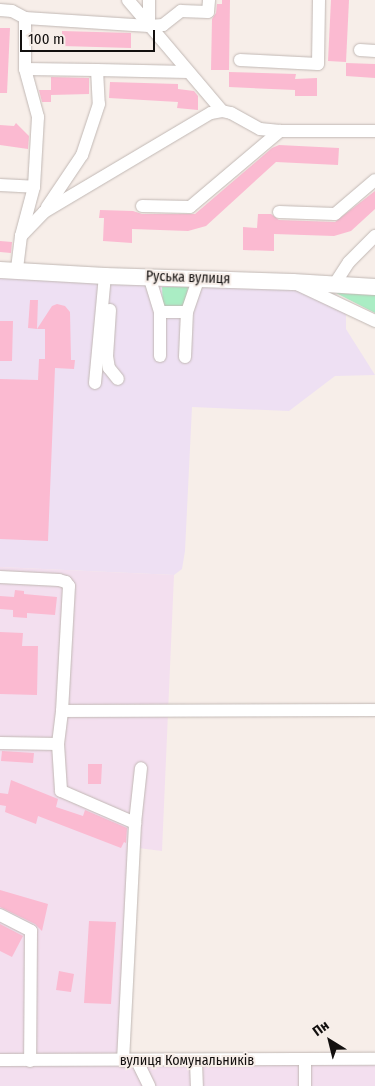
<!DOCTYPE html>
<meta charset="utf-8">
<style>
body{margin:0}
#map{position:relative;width:375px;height:1086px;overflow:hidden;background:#f7eee9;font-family:"Fira Sans Condensed",sans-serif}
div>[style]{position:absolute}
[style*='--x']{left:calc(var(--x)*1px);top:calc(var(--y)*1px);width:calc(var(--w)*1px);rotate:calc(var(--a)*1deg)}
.commercial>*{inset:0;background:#eee0f3}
.industrial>*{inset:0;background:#f3dfef}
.green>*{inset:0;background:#aaedc4}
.building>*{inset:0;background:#fbbad1}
.roads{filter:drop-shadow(0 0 1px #c1b8b4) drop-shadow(0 0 1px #c1b8b4)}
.minor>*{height:12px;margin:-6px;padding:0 6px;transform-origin:6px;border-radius:6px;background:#fff}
.major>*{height:16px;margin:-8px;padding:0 8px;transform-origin:8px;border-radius:8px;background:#fff}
span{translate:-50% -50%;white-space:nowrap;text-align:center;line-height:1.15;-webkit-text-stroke:4px #f7eee9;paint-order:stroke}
.street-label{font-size:14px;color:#13100f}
.north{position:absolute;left:305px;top:1016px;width:50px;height:50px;-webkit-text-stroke:4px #f7eee9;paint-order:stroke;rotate:324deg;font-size:14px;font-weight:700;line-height:20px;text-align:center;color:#13100f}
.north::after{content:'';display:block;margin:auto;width:18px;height:22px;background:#13100f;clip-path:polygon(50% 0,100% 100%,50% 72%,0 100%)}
.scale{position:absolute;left:20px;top:30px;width:135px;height:22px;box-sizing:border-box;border:2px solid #13100f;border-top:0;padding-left:6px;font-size:15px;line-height:18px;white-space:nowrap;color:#13100f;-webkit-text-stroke:4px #f7eee9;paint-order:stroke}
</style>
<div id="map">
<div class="commercial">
<i style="clip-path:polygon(0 267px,292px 279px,346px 305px,346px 329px,375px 375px,335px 376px,289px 411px,192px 407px,185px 551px,182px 569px,174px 575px,0 567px)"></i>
</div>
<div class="industrial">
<i style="clip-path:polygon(0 567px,174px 575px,162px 851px,138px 848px,125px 1064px,375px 1063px,375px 1086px,0 1086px)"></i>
</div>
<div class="green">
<i style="clip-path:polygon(162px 287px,188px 287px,185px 307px,163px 306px)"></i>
<i style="clip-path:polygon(336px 293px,375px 295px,375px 313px)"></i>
</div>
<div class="building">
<i style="clip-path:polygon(222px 0,230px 0,229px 70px,211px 70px,212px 19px,216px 13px,217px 4px,222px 4px)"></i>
<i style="clip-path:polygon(331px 0,349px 0,346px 62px,328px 61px)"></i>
<i style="clip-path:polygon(0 28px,10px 28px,7px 93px,0 93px)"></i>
<i style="clip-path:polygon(62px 31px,131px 33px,131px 48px,62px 46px)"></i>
<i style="clip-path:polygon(346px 63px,375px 64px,375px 78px,346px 76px)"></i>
<i style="clip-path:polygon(229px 72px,296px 74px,295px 79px,317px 78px,317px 96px,295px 96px,295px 90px,229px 87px)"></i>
<i style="clip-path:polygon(51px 77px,89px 78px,89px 94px,51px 95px,51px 102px,42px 102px,39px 90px,51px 90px)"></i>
<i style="clip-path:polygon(110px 82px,178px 84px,178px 89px,194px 91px,198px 96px,198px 110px,177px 108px,178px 102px,109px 98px)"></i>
<i style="clip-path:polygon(16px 123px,29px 136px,28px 149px,0 145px,0 125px,14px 126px)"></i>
<i style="clip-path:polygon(279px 145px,339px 148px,338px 165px,276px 162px,206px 226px,188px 231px,132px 229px,132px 243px,103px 241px,104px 218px,99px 218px,100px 210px,133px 211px,142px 214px,195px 214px,272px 148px)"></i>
<i style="clip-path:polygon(375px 191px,375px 209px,351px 231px,334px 236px,274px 234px,274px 251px,243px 250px,243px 227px,257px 228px,258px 214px,271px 214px,279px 220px,335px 222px)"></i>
<i style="clip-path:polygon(0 241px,12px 242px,11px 253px,0 252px)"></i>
<i style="clip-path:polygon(30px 300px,38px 300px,37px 329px,28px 328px)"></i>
<i style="clip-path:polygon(57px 304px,65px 306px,70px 312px,71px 360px,75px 360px,74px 369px,55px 368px,48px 541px,0 539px,0 379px,38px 380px,39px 359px,45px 359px,45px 329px,37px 329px,52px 306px)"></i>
<i style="clip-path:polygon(0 321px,13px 321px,12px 361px,0 361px)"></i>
<i style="clip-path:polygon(15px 590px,24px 591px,24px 594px,57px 597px,55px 615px,27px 613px,27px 618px,13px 617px,13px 610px,0 609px,0 596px,14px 597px)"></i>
<i style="clip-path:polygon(0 632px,23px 633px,22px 646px,38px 646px,37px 695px,0 694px)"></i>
<i style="clip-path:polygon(2px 751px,34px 753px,33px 763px,1px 761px)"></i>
<i style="clip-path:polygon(88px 764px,102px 764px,101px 784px,88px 784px)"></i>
<i style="clip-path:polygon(11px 780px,58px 799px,56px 807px,83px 816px,85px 810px,127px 828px,126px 843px,124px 842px,121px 848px,38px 816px,36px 824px,5px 812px,6px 806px,0 805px,0 793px,8px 794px)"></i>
<i style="clip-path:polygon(0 890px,48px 904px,42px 931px,35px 924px,0 907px)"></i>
<i style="clip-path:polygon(89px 921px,116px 922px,111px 1004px,84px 1003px)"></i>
<i style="clip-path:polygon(0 924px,23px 936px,12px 957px,0 951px)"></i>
<i style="clip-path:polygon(59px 971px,74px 974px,71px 992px,56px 990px)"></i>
</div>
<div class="roads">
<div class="minor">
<i style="--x:128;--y:0;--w:145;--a:49.7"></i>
<i style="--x:149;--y:0;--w:26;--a:90"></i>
<i style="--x:149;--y:26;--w:14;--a:-4"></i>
<i style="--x:163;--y:25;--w:23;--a:-38"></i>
<i style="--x:181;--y:11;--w:27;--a:2"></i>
<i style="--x:208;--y:12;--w:12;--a:-85"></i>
<i style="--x:0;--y:10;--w:12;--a:5"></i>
<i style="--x:12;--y:11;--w:15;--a:28"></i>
<i style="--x:25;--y:18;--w:51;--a:90"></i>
<i style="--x:25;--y:69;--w:50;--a:74.8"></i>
<i style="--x:38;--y:117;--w:70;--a:93.3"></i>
<i style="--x:34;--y:187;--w:51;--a:104.9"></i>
<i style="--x:21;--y:236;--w:35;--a:97"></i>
<i style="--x:25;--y:18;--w:124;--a:3.7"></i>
<i style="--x:360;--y:50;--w:15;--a:4"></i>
<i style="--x:240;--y:60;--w:78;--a:2.9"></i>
<i style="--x:318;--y:64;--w:64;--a:-89.1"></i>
<i style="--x:25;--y:69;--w:72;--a:0.8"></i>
<i style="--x:97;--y:70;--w:34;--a:87"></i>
<i style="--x:99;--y:104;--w:54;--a:108.4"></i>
<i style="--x:82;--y:155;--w:63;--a:123.9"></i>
<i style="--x:97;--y:70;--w:91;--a:1.3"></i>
<i style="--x:0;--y:185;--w:34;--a:3"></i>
<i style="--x:142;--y:206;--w:48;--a:1.2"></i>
<i style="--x:190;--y:207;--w:118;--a:-40.2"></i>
<i style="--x:279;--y:212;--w:56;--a:2"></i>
<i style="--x:335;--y:214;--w:52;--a:-40.4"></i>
<i style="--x:21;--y:236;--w:33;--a:-46"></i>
<i style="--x:44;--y:212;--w:194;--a:-30.7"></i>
<i style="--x:211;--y:113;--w:11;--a:-10"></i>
<i style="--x:222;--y:111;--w:9;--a:13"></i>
<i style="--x:231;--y:113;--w:33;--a:29"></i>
<i style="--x:260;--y:129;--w:20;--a:6"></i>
<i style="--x:280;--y:131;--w:95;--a:0"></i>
<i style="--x:149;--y:276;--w:38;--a:73"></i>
<i style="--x:160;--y:312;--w:44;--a:90"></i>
<i style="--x:299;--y:285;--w:84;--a:25.3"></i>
<i style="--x:334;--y:285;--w:27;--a:-57"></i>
<i style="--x:349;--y:262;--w:37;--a:-45"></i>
<i style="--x:110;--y:310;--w:46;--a:93.7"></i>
<i style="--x:107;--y:356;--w:12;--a:81"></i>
<i style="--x:109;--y:368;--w:14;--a:51"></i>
<i style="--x:160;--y:312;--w:27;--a:0"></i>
<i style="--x:185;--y:357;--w:45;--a:-87.5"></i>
<i style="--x:187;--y:312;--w:36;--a:-71"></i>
<i style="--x:95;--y:383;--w:107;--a:-84.7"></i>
<i style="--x:0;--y:577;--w:59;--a:2.9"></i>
<i style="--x:59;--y:580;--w:7;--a:16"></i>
<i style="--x:66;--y:582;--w:5;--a:53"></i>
<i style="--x:69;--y:586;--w:125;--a:93.2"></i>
<i style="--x:0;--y:743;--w:58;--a:1"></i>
<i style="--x:58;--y:744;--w:33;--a:-83"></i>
<i style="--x:62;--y:711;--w:313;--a:-0.2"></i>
<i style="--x:58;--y:744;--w:47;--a:86.3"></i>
<i style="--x:61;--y:791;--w:81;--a:23.4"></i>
<i style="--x:0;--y:915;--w:35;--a:27"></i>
<i style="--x:31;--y:931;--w:130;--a:90.4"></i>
<i style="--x:0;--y:1060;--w:375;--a:-0.2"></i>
<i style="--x:305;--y:1060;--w:26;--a:90"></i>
<i style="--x:123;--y:1061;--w:238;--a:-87.1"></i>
<i style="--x:135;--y:823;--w:55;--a:-83.8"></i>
<i style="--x:137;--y:1061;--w:28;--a:64"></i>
<i style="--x:196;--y:1061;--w:25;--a:88"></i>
</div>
<div class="major">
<i style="--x:0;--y:270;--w:105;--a:3.3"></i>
<i style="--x:105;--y:276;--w:188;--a:1.8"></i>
<i style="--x:293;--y:282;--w:82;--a:3.5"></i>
</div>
</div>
<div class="street-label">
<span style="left:188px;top:278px;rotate:2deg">Руська вулиця</span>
<span style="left:187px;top:1061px">вулиця Комунальників</span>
</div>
<div class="north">Пн</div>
<div class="scale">100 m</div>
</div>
